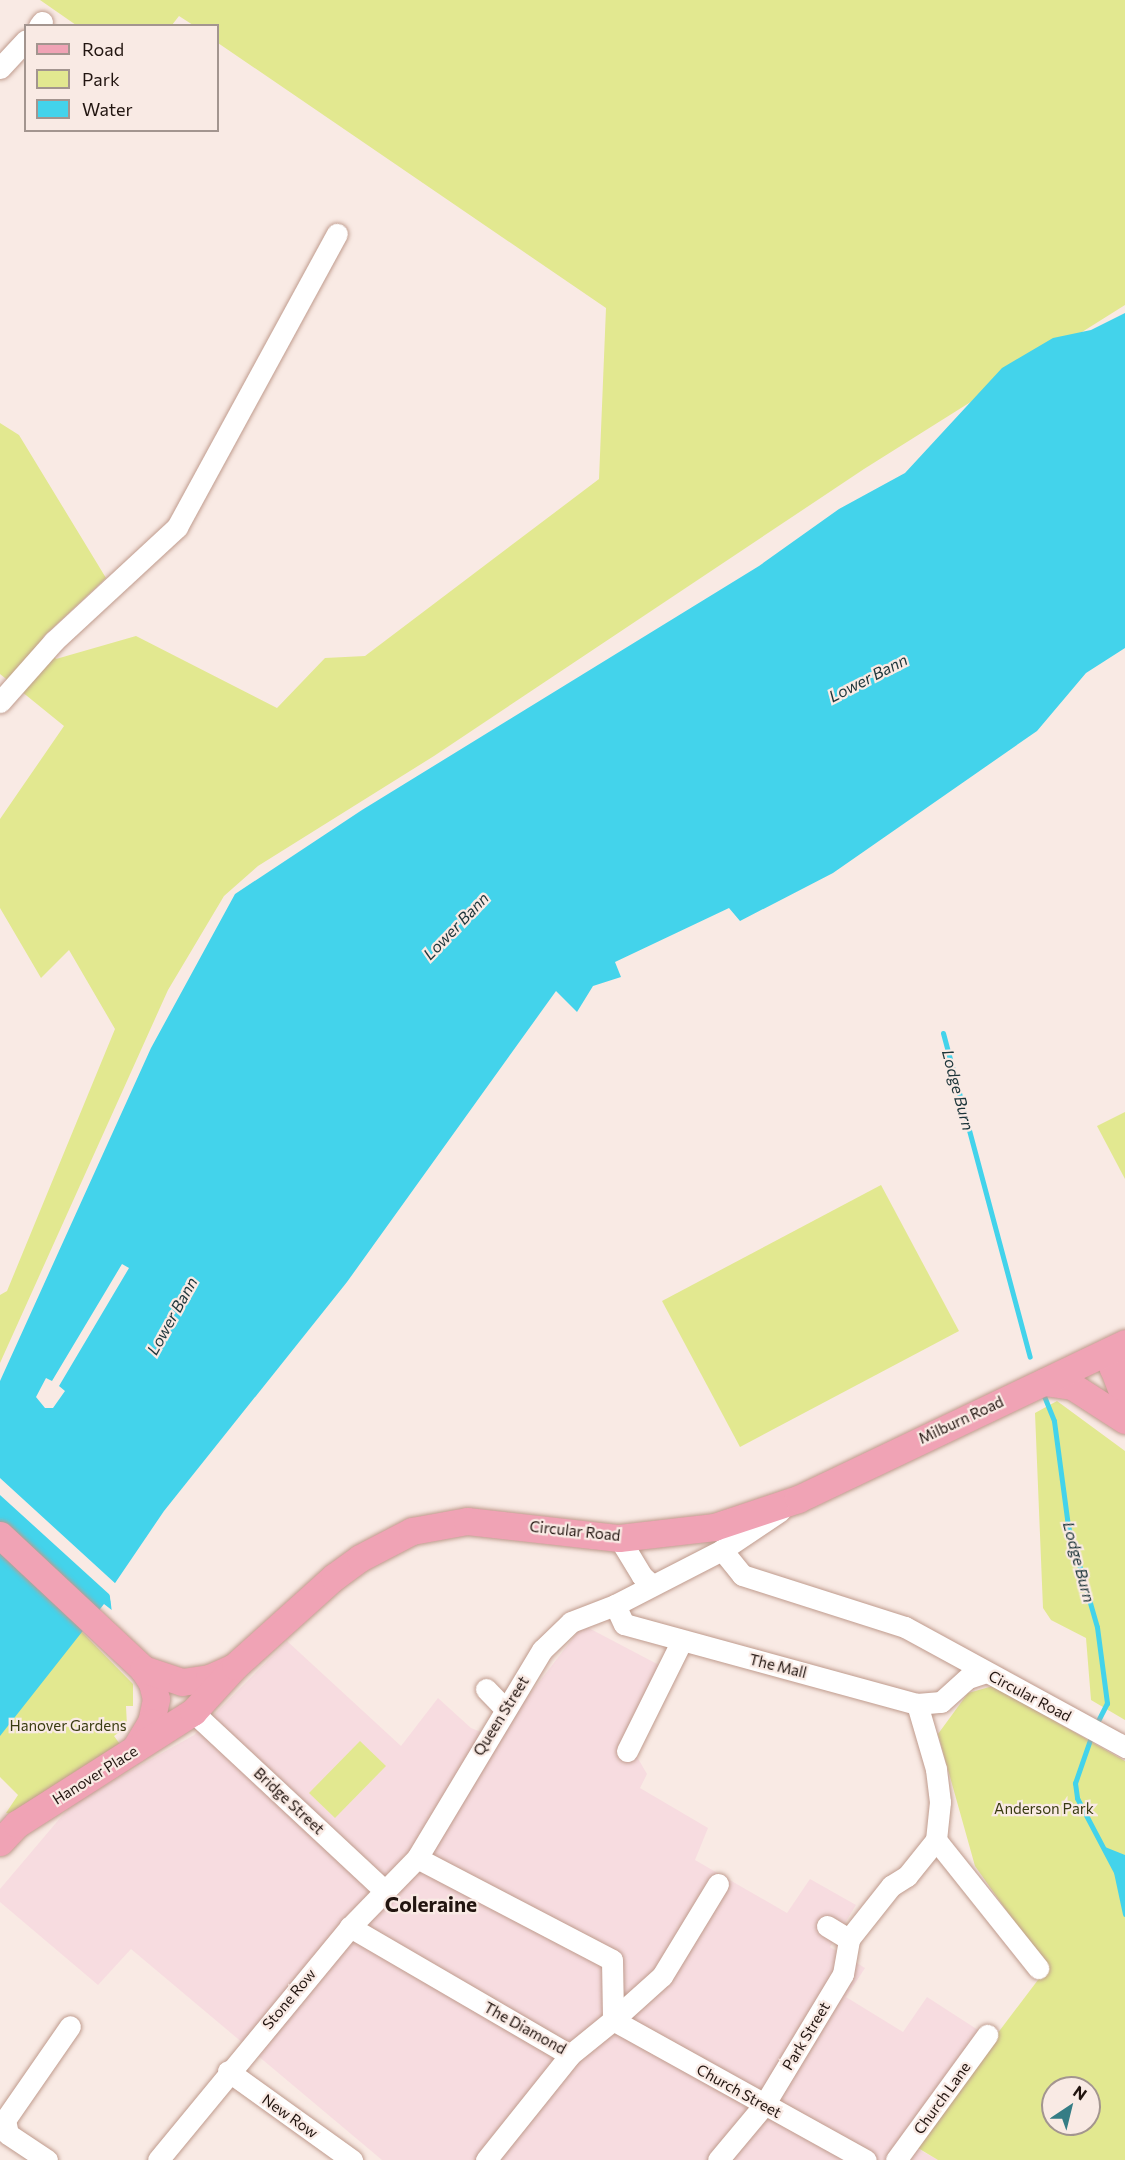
<!DOCTYPE html>
<style>
body{margin:0}
#map{position:relative;width:1125px;height:2160px;overflow:hidden;background:#f9eae4;font-family:Commissioner,sans-serif}
div>[style]{position:absolute}
[style*='--x']{left:calc(var(--x)*1px);top:calc(var(--y)*1px);width:calc(var(--w)*1px);rotate:calc(var(--a)*1deg)}
.commercial>*{inset:0;background:#f7dce0}
.green>*{inset:0;background:#e2e890}
.water>*{inset:0;background:#43d3eb}
.pier>*{inset:0;background:#f9eae4}
.stream>*{height:5px;margin:-2.5px;padding:0 2.5px;transform-origin:2.5px;border-radius:2.5px;background:#43d3eb}
.roads{filter:drop-shadow(0 0 2px #bf9b8d) drop-shadow(0 0 2px #bf9b8d)}
.minor>*{height:21px;margin:-10.5px;padding:0 10.5px;transform-origin:10.5px;border-radius:10.5px;background:#fff}
.major>*{height:27px;margin:-13.5px;padding:0 13.5px;transform-origin:13.5px;border-radius:13.5px;background:#f0a3b5}
span{translate:-50% -50%;white-space:nowrap;text-align:center;line-height:1.15;-webkit-text-stroke:4.5px #f9eae4;paint-order:stroke}
.street-label{font-size:15px;color:#221510}
.park-label{font-size:15px;color:#393b11}
.water-label{font-size:16px;color:#1d353a;font-style:italic}
.district-label{font-size:21px;color:#221510;font-weight:700}
.legend{position:absolute;left:24px;top:24px;width:195px;height:108px;box-sizing:border-box;background:#f9eae4;border:2px solid #a3958f;margin:0;padding:8px 10px;list-style:none;font-size:18px;color:#221510}
.legend li{display:flex;align-items:center;gap:12px;height:30px}
.legend b{width:30px;border:2px solid #a3958f}
.north{position:absolute;left:1041px;top:2076px;width:60px;height:60px;box-sizing:border-box;background:#f9eae4;border:2px solid #a3958f;border-radius:50%;rotate:35deg;font-size:16px;font-weight:700;line-height:24px;text-align:center;color:#221510}
.north::after{content:'';display:block;margin:auto;width:21px;height:27px;background:#357d85;clip-path:polygon(50% 0,100% 100%,50% 72%,0 100%)}
</style>
<div id="map">
<div class="commercial">
<i style="clip-path:polygon(583px 1625px,659px 1665px,626px 1738px,647px 1774px,640px 1788px,708px 1828px,695px 1860px,787px 1913px,810px 1879px,856px 1905px,830px 1947px,865px 1968px,846px 1997px,903px 2032px,927px 1997px,992px 2039px,913px 2146px,938px 2160px,382px 2160px,131px 1949px,98px 1985px,0 1902px,0 1889px,72px 1804px,194px 1735px,287px 1641px,401px 1746px,438px 1698px,471px 1728px,496px 1738px)"></i>
</div>
<div class="green">
<i style="clip-path:polygon(40px 0,1125px 0,1125px 305px,864px 469px,434px 756px,258px 866px,224px 896px,168px 990px,0 1363px,0 1295px,7px 1291px,115px 1029px,69px 950px,41px 978px,0 908px,0 819px,64px 726px,0 674px,0 423px,19px 435px,106px 578px,43px 637px,56px 659px,136px 636px,277px 708px,325px 658px,365px 656px,599px 479px,606px 308px,218px 43px,218px 26px,193px 25px,179px 16px,172px 25px,76px 25px)"></i>
<i style="clip-path:polygon(1125px 1112px,1125px 1179px,1097px 1126px)"></i>
<i style="clip-path:polygon(881px 1185px,959px 1331px,740px 1447px,662px 1301px)"></i>
<i style="clip-path:polygon(1057px 1401px,1125px 1451px,1125px 1720px,1091px 1700px,1086px 1638px,1051px 1620px,1043px 1608px,1035px 1413px)"></i>
<i style="clip-path:polygon(79px 1629px,133px 1684px,133px 1706px,126px 1706px,127px 1726px,114px 1736px,122px 1747px,16px 1814px,6px 1813px,18px 1795px,0 1777px,0 1716px)"></i>
<i style="clip-path:polygon(evenodd,993px 1686px,1125px 1761px,1125px 2160px,938px 2160px,913px 2145px,1047px 1968px,975px 1866px,938px 1734px,968px 1693px,993px 1686px,1053px 2088px,1089px 2088px,1089px 2124px,1053px 2124px,1053px 2088px)"></i>
<i style="clip-path:polygon(360px 1741px,386px 1766px,335px 1818px,309px 1793px)"></i>
</div>
<div class="water">
<i style="clip-path:polygon(1125px 313px,1125px 648px,1086px 673px,1037px 731px,833px 873px,740px 921px,729px 908px,615px 962px,621px 977px,593px 986px,577px 1012px,556px 991px,347px 1282px,164px 1511px,109px 1592px,113px 1611px,104px 1604px,0 1736px,0 1381px,151px 1048px,235px 894px,362px 810px,759px 566px,839px 509px,905px 473px,1002px 368px,1053px 338px,1091px 330px)"></i>
<i style="clip-path:polygon(1105px 1847px,1125px 1855px,1125px 1914px,1116px 1872px)"></i>
</div>
<div class="pier">
<i style="clip-path:polygon(122px 1264px,129px 1268px,59px 1386px,65px 1391px,53px 1408px,45px 1408px,36px 1397px,46px 1378px,52px 1381px)"></i>
<i style="clip-path:polygon(0 1478px,117px 1585px,112px 1592px,115px 1613px,112px 1614px,110px 1595px,0 1495px)"></i>
</div>
<div class="stream">
<i style="--x:943;--y:1033;--w:335;--a:75"></i>
<i style="--x:1042;--y:1391;--w:32;--a:68"></i>
<i style="--x:1054;--y:1421;--w:106;--a:82.4"></i>
<i style="--x:1068;--y:1526;--w:105;--a:74"></i>
<i style="--x:1097;--y:1627;--w:77;--a:82.5"></i>
<i style="--x:1107;--y:1703;--w:25;--a:117"></i>
<i style="--x:1092;--y:1734;--w:52;--a:109.1"></i>
<i style="--x:1075;--y:1783;--w:15;--a:82"></i>
<i style="--x:1077;--y:1798;--w:84;--a:62.2"></i>
<i style="--x:1116;--y:1872;--w:43;--a:77.9"></i>
</div>
<div class="roads">
<div class="minor">
<i style="--x:39;--y:26;--w:5;--a:-53"></i>
<i style="--x:0;--y:68;--w:38;--a:-47"></i>
<i style="--x:0;--y:702;--w:81;--a:-48.5"></i>
<i style="--x:54;--y:641;--w:168;--a:-42.8"></i>
<i style="--x:177;--y:527;--w:334;--a:-61.4"></i>
<i style="--x:780;--y:1511;--w:70;--a:146.1"></i>
<i style="--x:722;--y:1550;--w:120;--a:152.8"></i>
<i style="--x:615;--y:1605;--w:21;--a:65"></i>
<i style="--x:624;--y:1624;--w:304;--a:15.3"></i>
<i style="--x:917;--y:1704;--w:24;--a:-5"></i>
<i style="--x:941;--y:1702;--w:36;--a:-42"></i>
<i style="--x:968;--y:1678;--w:19;--a:-18"></i>
<i style="--x:619;--y:1538;--w:44;--a:58.8"></i>
<i style="--x:642;--y:1576;--w:13;--a:42"></i>
<i style="--x:722;--y:1550;--w:32;--a:51"></i>
<i style="--x:742;--y:1575;--w:171;--a:17.7"></i>
<i style="--x:905;--y:1627;--w:251;--a:28.6"></i>
<i style="--x:486;--y:1689;--w:28;--a:46"></i>
<i style="--x:193;--y:1712;--w:262;--a:43"></i>
<i style="--x:627;--y:1751;--w:122;--a:-63.6"></i>
<i style="--x:936;--y:1840;--w:164;--a:51.4"></i>
<i style="--x:417;--y:1858;--w:220;--a:27.6"></i>
<i style="--x:612;--y:1960;--w:60;--a:89"></i>
<i style="--x:613;--y:2020;--w:55;--a:140.9"></i>
<i style="--x:570;--y:2055;--w:255;--a:-149.8"></i>
<i style="--x:350;--y:1927;--w:96;--a:-45.8"></i>
<i style="--x:417;--y:1858;--w:243;--a:-59"></i>
<i style="--x:542;--y:1650;--w:40;--a:-44"></i>
<i style="--x:571;--y:1622;--w:47;--a:-21.1"></i>
<i style="--x:718;--y:1884;--w:108;--a:121.3"></i>
<i style="--x:662;--y:1976;--w:66;--a:138.1"></i>
<i style="--x:613;--y:2020;--w:289;--a:29"></i>
<i style="--x:827;--y:1926;--w:26;--a:31"></i>
<i style="--x:228;--y:2071;--w:153;--a:35.7"></i>
<i style="--x:47;--y:2160;--w:47;--a:-146.3"></i>
<i style="--x:8;--y:2134;--w:14;--a:-102"></i>
<i style="--x:5;--y:2120;--w:114;--a:-55.3"></i>
<i style="--x:158;--y:2160;--w:302;--a:-50.5"></i>
<i style="--x:486;--y:2160;--w:134;--a:-51.3"></i>
<i style="--x:718;--y:2160;--w:72;--a:-50.1"></i>
<i style="--x:764;--y:2105;--w:153;--a:-58.9"></i>
<i style="--x:843;--y:1974;--w:36;--a:-80"></i>
<i style="--x:849;--y:1939;--w:68;--a:-51.6"></i>
<i style="--x:891;--y:1886;--w:19;--a:-32"></i>
<i style="--x:907;--y:1876;--w:46;--a:-51.1"></i>
<i style="--x:936;--y:1840;--w:38;--a:-84"></i>
<i style="--x:940;--y:1802;--w:33;--a:-97"></i>
<i style="--x:936;--y:1769;--w:68;--a:-106.3"></i>
<i style="--x:896;--y:2160;--w:155;--a:-53.9"></i>
</div>
<div class="major">
<i style="--x:1125;--y:1344;--w:27;--a:117"></i>
<i style="--x:1113;--y:1368;--w:33;--a:69"></i>
<i style="--x:1044;--y:1382;--w:28;--a:8"></i>
<i style="--x:1072;--y:1386;--w:63;--a:32.7"></i>
<i style="--x:0;--y:1535;--w:196;--a:43.1"></i>
<i style="--x:143;--y:1669;--w:17;--a:57"></i>
<i style="--x:152;--y:1683;--w:16;--a:76"></i>
<i style="--x:156;--y:1699;--w:24;--a:102"></i>
<i style="--x:151;--y:1722;--w:31;--a:121"></i>
<i style="--x:143;--y:1669;--w:41;--a:18.4"></i>
<i style="--x:182;--y:1682;--w:27;--a:-8"></i>
<i style="--x:209;--y:1678;--w:24;--a:-24"></i>
<i style="--x:0;--y:1842;--w:25;--a:-47"></i>
<i style="--x:17;--y:1824;--w:209;--a:-32.5"></i>
<i style="--x:193;--y:1712;--w:62;--a:-47.6"></i>
<i style="--x:235;--y:1666;--w:133;--a:-42"></i>
<i style="--x:334;--y:1577;--w:32;--a:-36"></i>
<i style="--x:360;--y:1558;--w:59;--a:-27.4"></i>
<i style="--x:412;--y:1531;--w:56;--a:-10.3"></i>
<i style="--x:467;--y:1521;--w:153;--a:6.4"></i>
<i style="--x:619;--y:1538;--w:96;--a:-6.6"></i>
<i style="--x:714;--y:1527;--w:89;--a:-18.4"></i>
<i style="--x:798;--y:1499;--w:362;--a:-25.5"></i>
</div>
</div>
<div class="street-label">
<span style="left:961px;top:1420px;rotate:-25deg">Milburn Road</span>
<span style="left:575px;top:1531px;rotate:6deg">Circular Road</span>
<span style="left:778px;top:1666px;rotate:14deg">The Mall</span>
<span style="left:1030px;top:1696px;rotate:28deg">Circular Road</span>
<span style="left:501px;top:1716px;rotate:-58deg">Queen Street</span>
<span style="left:95px;top:1775px;rotate:-32deg">Hanover Place</span>
<span style="left:289px;top:1801px;rotate:43deg">Bridge Street</span>
<span style="left:289px;top:1999px;rotate:-50deg">Stone Row</span>
<span style="left:525px;top:2028px;rotate:29deg">The Diamond</span>
<span style="left:806px;top:2036px;rotate:-59deg">Park Street</span>
<span style="left:739px;top:2091px;rotate:29deg">Church Street</span>
<span style="left:942px;top:2098px;rotate:-54deg">Church Lane</span>
<span style="left:290px;top:2116px;rotate:35deg">New Row</span>
</div>
<div class="park-label">
<span style="left:68px;top:1726px">Hanover Gardens</span>
<span style="left:1044px;top:1809px">Anderson Park</span>
</div>
<div class="water-label">
<span style="left:868px;top:678px;rotate:-27deg">Lower Bann</span>
<span style="left:456px;top:926px;rotate:-46deg">Lower Bann</span>
<span style="left:958px;top:1090px;rotate:75deg">Lodge Burn</span>
<span style="left:172px;top:1316px;rotate:-61deg">Lower Bann</span>
<span style="left:1079px;top:1562px;rotate:75deg">Lodge Burn</span>
</div>
<div class="district-label">
<span style="left:431px;top:1904px">Coleraine</span>
</div>
<ul class="legend">
<li><b style="height:8px;background:#f0a3b5"></b>Road</li>
<li><b style="height:16px;background:#e2e890"></b>Park</li>
<li><b style="height:16px;background:#43d3eb"></b>Water</li>
</ul>
<div class="north">N</div>
</div>
